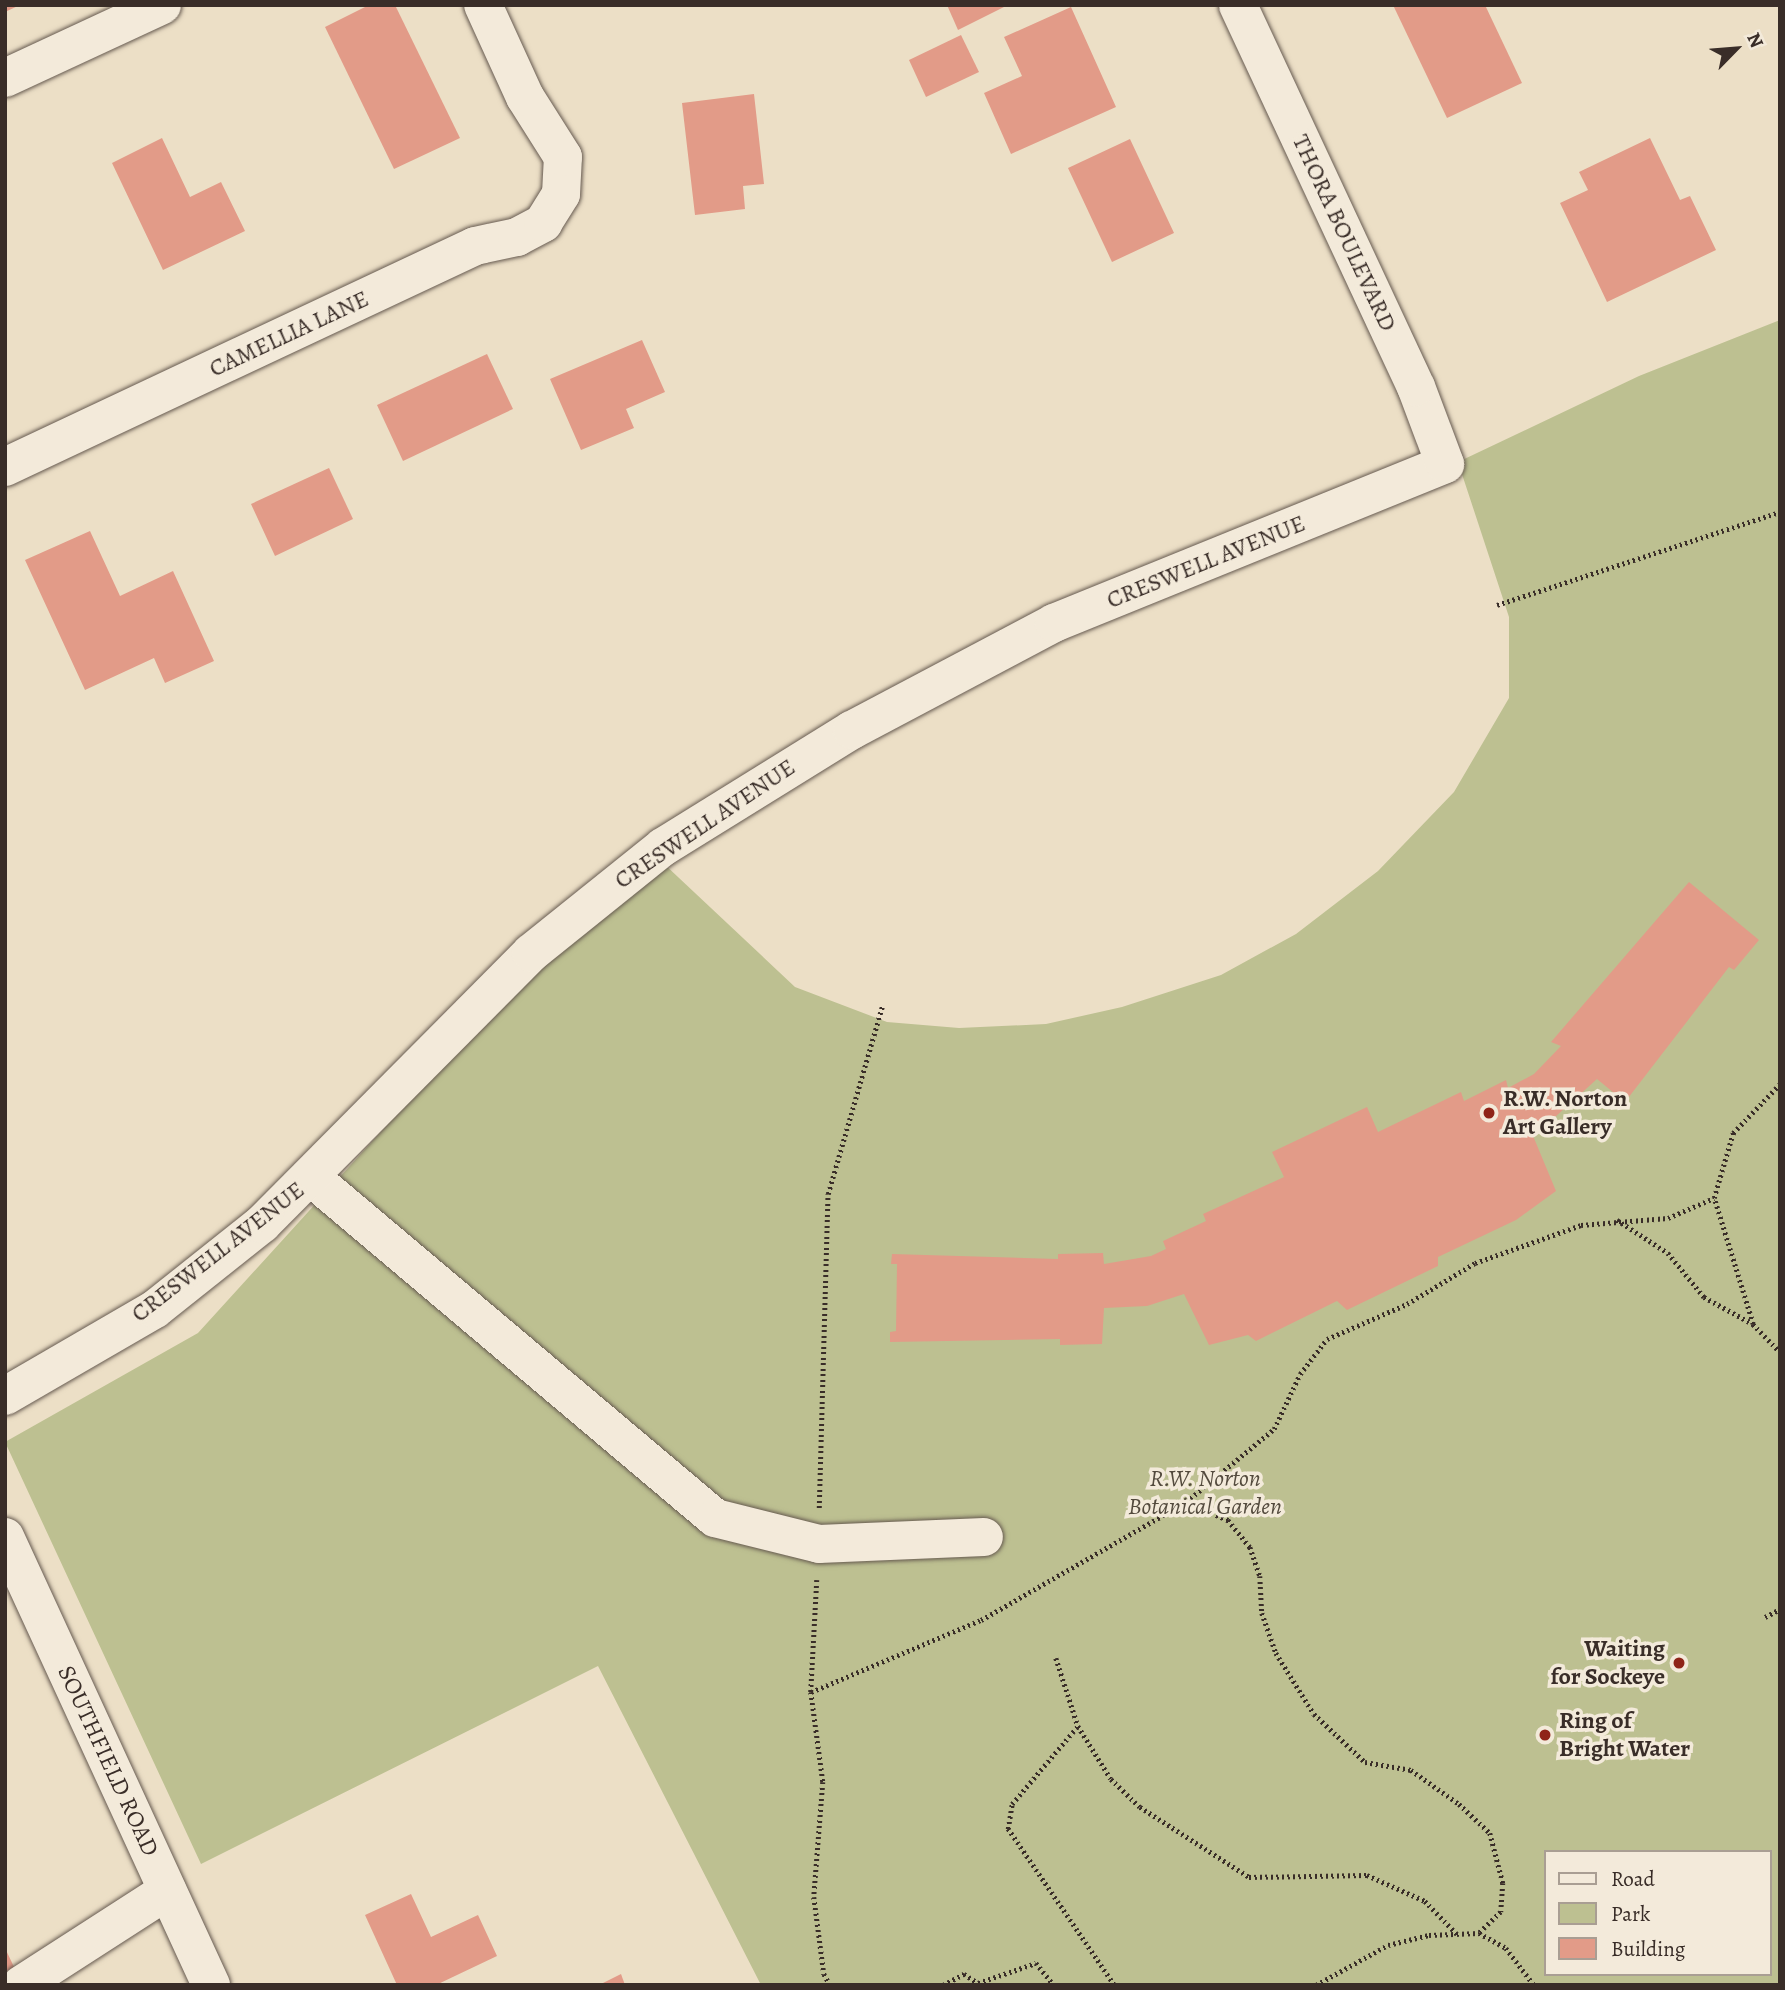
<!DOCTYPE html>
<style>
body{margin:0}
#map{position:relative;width:1785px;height:1990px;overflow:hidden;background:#ecdfc6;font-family:Alegreya,serif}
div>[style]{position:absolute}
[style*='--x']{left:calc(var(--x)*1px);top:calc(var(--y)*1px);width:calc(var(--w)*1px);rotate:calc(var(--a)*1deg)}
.green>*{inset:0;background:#bdc091}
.building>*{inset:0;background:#e29b88}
.path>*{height:4.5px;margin-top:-2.25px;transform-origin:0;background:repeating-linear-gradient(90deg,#392d28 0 2px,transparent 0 5.5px)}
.roads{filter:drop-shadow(0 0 2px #665a50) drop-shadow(0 0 2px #665a50)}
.minor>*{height:38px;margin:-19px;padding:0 19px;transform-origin:19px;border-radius:19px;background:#f3eada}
.dots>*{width:19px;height:19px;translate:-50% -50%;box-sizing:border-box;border:4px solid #f3eada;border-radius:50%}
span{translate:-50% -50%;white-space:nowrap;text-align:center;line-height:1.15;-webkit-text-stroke:7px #f3eada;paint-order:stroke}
.street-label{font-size:24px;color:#392d28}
.poi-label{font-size:24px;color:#392d28;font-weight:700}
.left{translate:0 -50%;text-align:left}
.right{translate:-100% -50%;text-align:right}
.park-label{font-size:24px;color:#534a3d;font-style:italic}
.frame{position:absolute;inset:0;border:7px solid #392d28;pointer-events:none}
.legend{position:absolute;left:1544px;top:1850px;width:228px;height:126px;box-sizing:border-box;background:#f3eada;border:2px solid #a99e93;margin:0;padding:9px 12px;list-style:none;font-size:21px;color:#392d28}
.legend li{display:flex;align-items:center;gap:14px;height:35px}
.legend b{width:35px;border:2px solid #a99e93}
.north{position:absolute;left:1701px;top:14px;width:70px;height:70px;-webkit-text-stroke:5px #f3eada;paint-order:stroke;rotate:65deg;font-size:19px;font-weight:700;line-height:28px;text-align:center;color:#392d28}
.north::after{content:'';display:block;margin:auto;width:24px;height:32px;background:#392d28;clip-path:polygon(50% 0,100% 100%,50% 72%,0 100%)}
</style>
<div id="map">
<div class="green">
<i style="clip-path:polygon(evenodd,1780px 320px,1780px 1985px,761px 1985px,598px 1666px,201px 1864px,5px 1442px,198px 1333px,537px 960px,662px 862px,795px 987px,887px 1022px,959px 1028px,1046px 1024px,1122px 1007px,1221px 975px,1296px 934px,1378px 871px,1454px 792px,1509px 698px,1509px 617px,1458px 462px,1639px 376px,1780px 320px,1545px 1852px,1769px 1852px,1769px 1974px,1545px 1974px,1545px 1852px)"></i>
</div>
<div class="building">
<i style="clip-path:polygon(5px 5px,20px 5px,5px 12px)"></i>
<i style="clip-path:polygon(369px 5px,395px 5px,460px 138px,394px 169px,325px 27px)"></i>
<i style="clip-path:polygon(947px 5px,1008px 5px,958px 30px)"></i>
<i style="clip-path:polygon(1393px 5px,1485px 5px,1522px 83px,1447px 118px)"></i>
<i style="clip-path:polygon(1071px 7px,1116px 107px,1011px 154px,984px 93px,1022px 76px,1004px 37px)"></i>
<i style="clip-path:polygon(961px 35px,979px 72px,926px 97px,909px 60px)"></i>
<i style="clip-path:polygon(754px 94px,764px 184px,743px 186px,745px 209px,695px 215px,682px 103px)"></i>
<i style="clip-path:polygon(162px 138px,190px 197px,221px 182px,245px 231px,163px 270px,112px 163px)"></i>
<i style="clip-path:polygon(1650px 138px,1680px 200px,1690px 196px,1716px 250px,1607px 302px,1560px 203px,1588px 190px,1579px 172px)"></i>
<i style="clip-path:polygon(1130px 139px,1174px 233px,1112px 262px,1068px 168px)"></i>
<i style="clip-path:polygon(642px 340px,665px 392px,626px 409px,634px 428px,581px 450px,550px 379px)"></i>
<i style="clip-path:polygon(487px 354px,513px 409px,403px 461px,377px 405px)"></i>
<i style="clip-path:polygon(329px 468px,353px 519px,275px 556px,251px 504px)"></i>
<i style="clip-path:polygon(90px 531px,120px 596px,173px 571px,214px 661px,165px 683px,154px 658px,85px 690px,25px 560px)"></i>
<i style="clip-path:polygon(1689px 882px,1759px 940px,1734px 970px,1729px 967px,1625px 1102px,1597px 1079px,1554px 1118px,1531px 1131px,1556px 1191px,1516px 1220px,1438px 1257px,1438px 1266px,1347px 1310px,1337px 1301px,1256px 1341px,1248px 1335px,1209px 1345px,1184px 1294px,1147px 1306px,1104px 1308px,1102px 1344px,1060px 1345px,1060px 1339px,890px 1342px,890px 1332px,896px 1331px,897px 1264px,891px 1264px,892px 1254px,1058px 1259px,1058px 1254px,1103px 1253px,1104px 1264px,1151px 1256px,1166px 1249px,1163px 1241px,1206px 1221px,1203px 1214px,1284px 1177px,1272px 1152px,1367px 1107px,1378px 1132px,1461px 1092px,1464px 1101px,1506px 1080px,1508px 1088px,1534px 1074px,1561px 1046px,1551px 1042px)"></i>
<i style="clip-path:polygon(411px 1894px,431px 1937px,478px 1915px,497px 1956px,436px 1985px,397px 1985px,365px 1915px)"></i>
<i style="clip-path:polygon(5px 1948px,14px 1967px,5px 1972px)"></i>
<i style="clip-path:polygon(621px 1974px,625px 1985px,599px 1985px)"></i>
</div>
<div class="path">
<i style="--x:1497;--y:605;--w:298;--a:-18.2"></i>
<i style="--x:1617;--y:1220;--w:61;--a:32.9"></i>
<i style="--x:1668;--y:1253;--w:57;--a:50.7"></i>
<i style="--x:1704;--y:1297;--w:56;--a:28.9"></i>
<i style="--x:1753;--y:1324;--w:132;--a:-107.2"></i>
<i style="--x:1753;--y:1324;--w:39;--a:46"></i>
<i style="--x:1186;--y:1502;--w:46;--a:23.2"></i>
<i style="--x:1228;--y:1520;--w:35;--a:51"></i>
<i style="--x:1250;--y:1547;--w:31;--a:71"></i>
<i style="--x:1260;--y:1576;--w:37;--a:87"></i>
<i style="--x:1262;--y:1613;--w:42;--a:70.7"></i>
<i style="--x:1276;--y:1653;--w:72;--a:58.1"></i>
<i style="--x:1314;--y:1714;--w:70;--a:43.3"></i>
<i style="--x:1365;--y:1762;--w:47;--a:9.9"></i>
<i style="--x:1411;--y:1770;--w:59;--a:35.3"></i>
<i style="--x:1459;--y:1804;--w:42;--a:43.1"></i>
<i style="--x:1490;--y:1833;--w:52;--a:75.4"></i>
<i style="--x:1503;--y:1883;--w:29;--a:94"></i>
<i style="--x:1501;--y:1912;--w:30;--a:136"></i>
<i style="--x:819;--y:1508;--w:314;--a:-88.4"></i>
<i style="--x:828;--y:1194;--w:195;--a:-73.9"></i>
<i style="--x:817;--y:1580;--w:112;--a:93.1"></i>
<i style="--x:811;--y:1692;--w:91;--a:82.4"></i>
<i style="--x:823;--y:1782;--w:115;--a:94.5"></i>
<i style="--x:814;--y:1897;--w:78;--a:82.6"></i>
<i style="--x:824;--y:1974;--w:13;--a:61"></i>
<i style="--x:1765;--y:1617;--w:17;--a:-28"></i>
<i style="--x:1056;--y:1658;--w:71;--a:72.1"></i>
<i style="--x:811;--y:1692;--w:185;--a:-23"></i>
<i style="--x:981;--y:1620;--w:237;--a:-29.9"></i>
<i style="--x:1186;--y:1502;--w:114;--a:-39.7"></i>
<i style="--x:1274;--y:1429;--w:61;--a:-64.7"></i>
<i style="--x:1300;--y:1374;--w:44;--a:-52.4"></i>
<i style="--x:1327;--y:1339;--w:87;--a:-23.6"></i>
<i style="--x:1407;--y:1304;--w:79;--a:-31.1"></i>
<i style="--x:1475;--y:1263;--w:113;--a:-19.7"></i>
<i style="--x:1581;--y:1225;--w:87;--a:-4.6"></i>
<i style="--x:1668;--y:1218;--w:50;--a:-23.5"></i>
<i style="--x:1714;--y:1198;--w:68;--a:-73.7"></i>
<i style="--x:1733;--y:1133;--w:68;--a:-46.2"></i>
<i style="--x:978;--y:1983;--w:61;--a:-19"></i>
<i style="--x:1036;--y:1963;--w:28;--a:51"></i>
<i style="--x:943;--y:1985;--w:24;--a:-28"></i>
<i style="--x:964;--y:1974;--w:17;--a:33"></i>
<i style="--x:1114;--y:1985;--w:189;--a:-124.2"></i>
<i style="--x:1008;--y:1829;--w:25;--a:-81"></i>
<i style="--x:1012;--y:1804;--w:102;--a:-49.8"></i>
<i style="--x:1078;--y:1726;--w:62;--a:58.1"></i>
<i style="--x:1111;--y:1779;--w:40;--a:44"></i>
<i style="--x:1140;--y:1807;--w:130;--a:32.7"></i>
<i style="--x:1249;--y:1877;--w:118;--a:-1"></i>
<i style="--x:1367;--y:1875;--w:64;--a:24.1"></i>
<i style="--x:1425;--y:1901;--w:46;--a:45.9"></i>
<i style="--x:1316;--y:1985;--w:82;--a:-29.1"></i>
<i style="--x:1388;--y:1945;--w:42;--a:-13.7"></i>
<i style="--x:1429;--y:1935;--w:50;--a:-2.3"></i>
<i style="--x:1479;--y:1933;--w:31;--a:29"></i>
<i style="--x:1506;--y:1948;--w:46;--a:52.9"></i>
</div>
<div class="roads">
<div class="minor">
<i style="--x:5;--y:78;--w:173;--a:-24.9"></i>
<i style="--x:5;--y:467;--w:519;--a:-25.18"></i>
<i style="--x:475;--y:246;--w:43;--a:-12.1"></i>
<i style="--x:517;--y:237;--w:30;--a:-28"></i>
<i style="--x:543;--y:223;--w:34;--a:-58"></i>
<i style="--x:561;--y:194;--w:37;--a:-87"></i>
<i style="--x:563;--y:157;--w:71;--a:-122.3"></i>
<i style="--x:525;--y:97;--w:101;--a:-114.5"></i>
<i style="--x:312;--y:1178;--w:527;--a:40.15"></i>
<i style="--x:715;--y:1518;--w:107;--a:14"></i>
<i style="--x:819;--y:1544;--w:165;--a:-2.4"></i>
<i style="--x:5;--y:1396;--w:173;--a:-30.1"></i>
<i style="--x:155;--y:1309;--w:137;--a:-38.5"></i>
<i style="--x:262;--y:1224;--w:382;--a:-45.2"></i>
<i style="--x:531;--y:953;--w:169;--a:-38.8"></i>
<i style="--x:663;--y:847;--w:222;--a:-31.8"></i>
<i style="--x:852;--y:730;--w:229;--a:-27.9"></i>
<i style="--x:1054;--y:623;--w:422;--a:-22.1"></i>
<i style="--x:1445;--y:464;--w:82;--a:-110.6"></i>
<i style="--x:1416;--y:387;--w:421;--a:-115"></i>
<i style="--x:5;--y:1537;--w:493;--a:65.3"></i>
<i style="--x:21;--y:1985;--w:174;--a:-32.8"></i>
</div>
</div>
<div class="dots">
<i style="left:1489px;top:1113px;background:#8f2418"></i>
<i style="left:1679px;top:1663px;background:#8f2418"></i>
<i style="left:1545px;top:1735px;background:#8f2418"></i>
</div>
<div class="street-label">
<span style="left:1344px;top:233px;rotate:65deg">THORA BOULEVARD</span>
<span style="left:289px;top:334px;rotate:-25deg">CAMELLIA LANE</span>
<span style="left:1206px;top:562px;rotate:-22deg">CRESWELL AVENUE</span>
<span style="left:705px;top:824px;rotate:-34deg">CRESWELL AVENUE</span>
<span style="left:218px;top:1252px;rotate:-38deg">CRESWELL AVENUE</span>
<span style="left:108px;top:1761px;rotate:65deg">SOUTHFIELD ROAD</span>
</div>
<div class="poi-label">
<span class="left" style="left:1503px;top:1113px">R.W. Norton<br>Art Gallery</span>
<span class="right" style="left:1665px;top:1663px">Waiting<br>for Sockeye</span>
<span class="left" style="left:1559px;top:1735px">Ring of<br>Bright Water</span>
</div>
<div class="park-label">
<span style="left:1205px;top:1493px">R.W. Norton<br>Botanical Garden</span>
</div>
<div class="frame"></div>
<ul class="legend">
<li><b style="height:9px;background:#f3eada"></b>Road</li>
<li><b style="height:19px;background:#bdc091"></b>Park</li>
<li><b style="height:19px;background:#e29b88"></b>Building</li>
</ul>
<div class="north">N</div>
</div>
